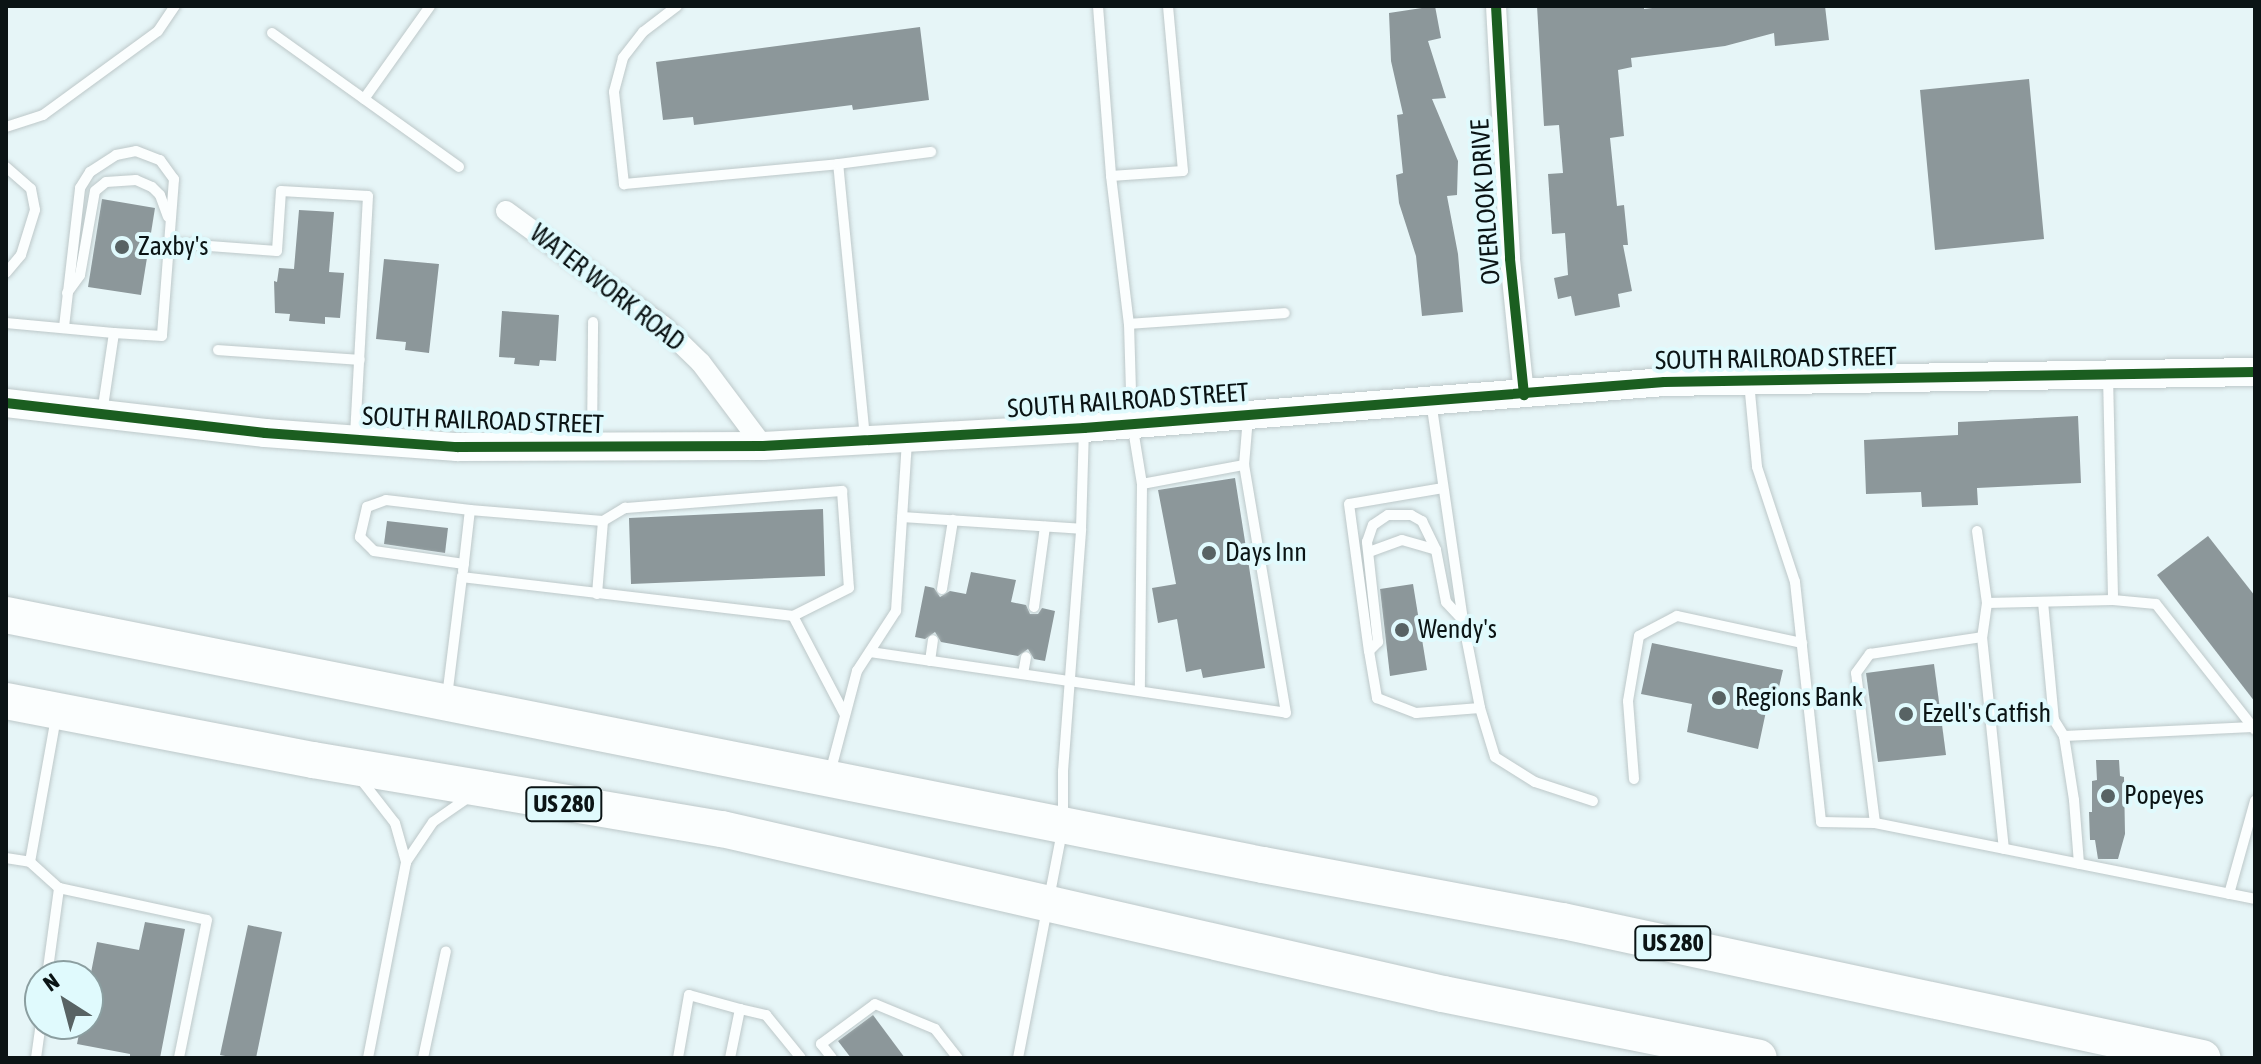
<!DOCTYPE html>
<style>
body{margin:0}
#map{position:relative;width:2261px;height:1064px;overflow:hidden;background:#e6f5f7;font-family:"Asap Condensed",sans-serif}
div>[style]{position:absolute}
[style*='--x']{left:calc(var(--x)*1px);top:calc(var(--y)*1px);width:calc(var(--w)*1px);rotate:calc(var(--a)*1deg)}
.building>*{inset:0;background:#8c979a}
.roads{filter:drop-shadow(0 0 2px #bdc8c9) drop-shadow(0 0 2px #bdc8c9)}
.lane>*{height:10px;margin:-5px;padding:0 5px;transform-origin:5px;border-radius:5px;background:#fbfefe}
.street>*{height:20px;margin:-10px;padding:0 10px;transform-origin:10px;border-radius:10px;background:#fbfefe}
.secondary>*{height:28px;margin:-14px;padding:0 14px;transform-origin:14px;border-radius:14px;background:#fbfefe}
.highway>*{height:36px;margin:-18px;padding:0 18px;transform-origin:18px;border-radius:18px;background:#fbfefe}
.cycleway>*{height:10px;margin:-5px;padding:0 5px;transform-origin:5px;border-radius:5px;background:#1b5e20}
.dots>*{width:22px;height:22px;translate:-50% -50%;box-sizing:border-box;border:4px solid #e0fafd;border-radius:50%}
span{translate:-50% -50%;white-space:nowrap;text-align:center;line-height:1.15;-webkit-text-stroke:8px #e0fafd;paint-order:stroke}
.shield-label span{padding:2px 6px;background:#e0fafd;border:2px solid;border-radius:6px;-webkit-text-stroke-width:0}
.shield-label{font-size:24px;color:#0b1415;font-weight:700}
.street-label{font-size:26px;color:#0b1415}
.poi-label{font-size:26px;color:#0b1415}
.left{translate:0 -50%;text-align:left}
.frame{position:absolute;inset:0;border:8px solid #0b1415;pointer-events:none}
.north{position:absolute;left:24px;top:960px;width:80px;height:80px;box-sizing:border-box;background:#e0fafd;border:2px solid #8b9ea0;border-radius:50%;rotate:324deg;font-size:22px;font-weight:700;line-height:32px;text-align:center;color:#0b1415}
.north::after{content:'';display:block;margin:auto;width:28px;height:36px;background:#586364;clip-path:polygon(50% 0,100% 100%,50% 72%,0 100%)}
</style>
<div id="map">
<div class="building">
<i style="clip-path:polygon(1435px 6px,1441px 38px,1428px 41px,1446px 98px,1432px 99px,1458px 161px,1457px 195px,1447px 196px,1458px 254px,1463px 312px,1422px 316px,1416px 256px,1399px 203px,1396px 175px,1403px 173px,1397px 115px,1403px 114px,1391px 61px,1389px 13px)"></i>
<i style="clip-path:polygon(1537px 6px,1644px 6px,1644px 9px,1669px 6px,1825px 6px,1829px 40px,1775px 46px,1774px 33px,1725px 46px,1631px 58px,1632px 67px,1618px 70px,1624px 136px,1610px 138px,1617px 206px,1624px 205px,1628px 245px,1623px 245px,1632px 291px,1618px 294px,1620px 307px,1575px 316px,1571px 296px,1558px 299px,1554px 278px,1568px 275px,1565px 233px,1552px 234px,1548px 174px,1563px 173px,1559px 125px,1544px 126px)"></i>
<i style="clip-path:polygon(920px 27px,929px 100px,853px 110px,852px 105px,694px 125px,693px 117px,663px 120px,656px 62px)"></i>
<i style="clip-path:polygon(2029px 79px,2044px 239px,1935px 250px,1920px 90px)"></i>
<i style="clip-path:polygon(102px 199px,155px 208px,141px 295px,88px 287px)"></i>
<i style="clip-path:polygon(299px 210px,334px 212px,329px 272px,344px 273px,340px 318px,325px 317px,325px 324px,289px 321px,290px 314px,275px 313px,274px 281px,277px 282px,279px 268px,294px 269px)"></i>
<i style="clip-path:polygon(384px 259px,439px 264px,429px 353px,405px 350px,406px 342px,376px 339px)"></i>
<i style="clip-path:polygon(502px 311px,559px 315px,556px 361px,540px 360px,539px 366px,514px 364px,515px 358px,499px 357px)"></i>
<i style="clip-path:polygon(2078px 416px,2081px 483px,1977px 488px,1978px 505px,1922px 507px,1921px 492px,1866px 494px,1864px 440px,1958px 435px,1958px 422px)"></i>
<i style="clip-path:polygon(1235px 478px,1265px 668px,1203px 678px,1201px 669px,1186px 672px,1177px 619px,1158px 623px,1152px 588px,1176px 584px,1158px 490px)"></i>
<i style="clip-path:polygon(823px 509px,825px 576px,631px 584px,629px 518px)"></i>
<i style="clip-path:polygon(387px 521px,448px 528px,445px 553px,384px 544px)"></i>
<i style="clip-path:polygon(2208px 536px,2255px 596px,2255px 702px,2157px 575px)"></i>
<i style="clip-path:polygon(971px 572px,1016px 580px,1011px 602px,1026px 605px,1030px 614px,1038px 614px,1042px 608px,1055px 611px,1045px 661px,1034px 659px,1028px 649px,1018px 656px,941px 642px,935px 632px,925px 639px,915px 637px,925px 586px,934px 588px,940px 597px,950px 591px,966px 594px)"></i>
<i style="clip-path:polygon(1413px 584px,1427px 670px,1390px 676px,1380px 589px)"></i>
<i style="clip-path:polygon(1652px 643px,1783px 670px,1775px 704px,1768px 702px,1758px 749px,1687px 732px,1692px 704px,1641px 694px)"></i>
<i style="clip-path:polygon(1934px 664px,1946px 755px,1878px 762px,1866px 673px)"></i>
<i style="clip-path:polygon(2096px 760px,2119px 760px,2120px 776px,2124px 777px,2125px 834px,2118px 859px,2098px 859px,2095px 840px,2090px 840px,2089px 812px,2092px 812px,2092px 781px,2097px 780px)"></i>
<i style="clip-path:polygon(145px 922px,185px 929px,160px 1058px,130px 1058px,130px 1054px,77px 1044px,81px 1024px,88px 1024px,88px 988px,97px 942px,139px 950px)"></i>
<i style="clip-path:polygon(248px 925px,282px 932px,256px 1058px,236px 1058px,220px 1055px)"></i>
<i style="clip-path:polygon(873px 1015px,905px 1058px,851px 1058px,838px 1041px)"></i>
</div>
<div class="roads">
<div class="lane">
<i style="--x:677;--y:6;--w:43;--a:142.6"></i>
<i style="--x:643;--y:32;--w:33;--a:128"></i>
<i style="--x:623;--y:58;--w:35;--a:105"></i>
<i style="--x:614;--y:92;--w:93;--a:83.8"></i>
<i style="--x:624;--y:184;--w:215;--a:-5.3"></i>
<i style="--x:1098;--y:6;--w:170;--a:85.6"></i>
<i style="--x:1111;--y:176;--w:72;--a:-4"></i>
<i style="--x:1183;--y:171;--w:166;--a:-95.2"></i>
<i style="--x:272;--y:33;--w:230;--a:35.6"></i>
<i style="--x:364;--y:99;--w:114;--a:-54.6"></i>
<i style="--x:6;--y:127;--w:39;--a:-18"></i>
<i style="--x:43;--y:115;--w:142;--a:-36.1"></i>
<i style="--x:158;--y:31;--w:30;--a:-56"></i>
<i style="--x:6;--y:167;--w:33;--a:41"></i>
<i style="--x:31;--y:189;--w:21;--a:79"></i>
<i style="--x:35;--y:210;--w:47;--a:107.3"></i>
<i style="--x:21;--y:255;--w:23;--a:130"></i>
<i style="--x:1111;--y:176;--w:149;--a:83.1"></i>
<i style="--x:1129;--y:324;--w:156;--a:-4"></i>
<i style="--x:169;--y:243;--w:108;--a:4.2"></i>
<i style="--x:277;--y:251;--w:60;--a:-86.2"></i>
<i style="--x:281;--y:191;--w:87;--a:3.3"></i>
<i style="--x:368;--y:196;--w:242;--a:93.1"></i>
<i style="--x:67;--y:293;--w:22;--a:-54"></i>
<i style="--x:80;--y:275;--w:85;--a:-79.9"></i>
<i style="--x:95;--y:191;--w:14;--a:-39"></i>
<i style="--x:106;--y:182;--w:30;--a:-4"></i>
<i style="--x:136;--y:180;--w:17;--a:24"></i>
<i style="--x:152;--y:187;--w:11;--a:45"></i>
<i style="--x:160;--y:195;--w:23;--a:70"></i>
<i style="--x:6;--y:323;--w:108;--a:5.3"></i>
<i style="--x:1129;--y:324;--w:99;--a:88.3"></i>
<i style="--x:1132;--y:423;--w:62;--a:80.7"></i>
<i style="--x:1142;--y:484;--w:206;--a:90.6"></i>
<i style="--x:64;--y:327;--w:140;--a:-83.4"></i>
<i style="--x:80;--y:188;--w:19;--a:-58"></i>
<i style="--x:90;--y:172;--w:31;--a:-33"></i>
<i style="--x:116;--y:155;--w:20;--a:-11"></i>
<i style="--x:136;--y:151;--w:26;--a:21"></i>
<i style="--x:160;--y:160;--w:24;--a:54"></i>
<i style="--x:174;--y:179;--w:157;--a:94.4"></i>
<i style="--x:162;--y:336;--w:48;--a:-176.4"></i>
<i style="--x:114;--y:333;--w:81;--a:98.5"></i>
<i style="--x:218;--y:350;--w:142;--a:4"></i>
<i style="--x:2108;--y:376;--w:224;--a:88.7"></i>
<i style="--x:1749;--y:382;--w:85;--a:84.6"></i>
<i style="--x:1757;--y:467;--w:121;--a:71.7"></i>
<i style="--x:1795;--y:582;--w:241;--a:83.8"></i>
<i style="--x:1821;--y:822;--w:54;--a:1.1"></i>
<i style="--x:1875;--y:823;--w:388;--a:11.3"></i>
<i style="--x:1431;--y:401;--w:222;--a:81.7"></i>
<i style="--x:1463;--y:621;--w:89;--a:78.9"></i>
<i style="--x:1480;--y:708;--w:51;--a:73"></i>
<i style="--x:1495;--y:757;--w:47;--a:32"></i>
<i style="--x:1535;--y:782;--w:61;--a:18.1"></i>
<i style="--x:865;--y:438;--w:275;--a:-95.6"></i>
<i style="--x:838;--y:164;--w:94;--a:-7.4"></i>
<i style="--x:592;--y:445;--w:123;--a:-89.5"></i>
<i style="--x:1142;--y:484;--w:104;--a:-10.6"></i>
<i style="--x:1443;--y:488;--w:95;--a:170.3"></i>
<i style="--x:1349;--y:504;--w:148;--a:82.3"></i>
<i style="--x:1369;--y:651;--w:48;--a:80.3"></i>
<i style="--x:1377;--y:698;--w:42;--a:21"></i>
<i style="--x:1416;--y:713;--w:64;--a:-4.5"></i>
<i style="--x:902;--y:517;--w:179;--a:3.8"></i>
<i style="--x:1977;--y:531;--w:73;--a:82.1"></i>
<i style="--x:1987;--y:603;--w:126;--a:-1.4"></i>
<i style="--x:2113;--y:600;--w:43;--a:5.3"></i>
<i style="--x:2156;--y:604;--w:160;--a:51.8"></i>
<i style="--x:1369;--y:552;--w:35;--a:-20"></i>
<i style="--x:1402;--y:540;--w:35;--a:16"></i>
<i style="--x:464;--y:564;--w:91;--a:-171.8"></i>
<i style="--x:374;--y:551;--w:20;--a:-135"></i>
<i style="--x:360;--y:537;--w:31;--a:-77"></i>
<i style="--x:367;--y:507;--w:20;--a:-20"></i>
<i style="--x:386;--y:500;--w:85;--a:6.8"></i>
<i style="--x:463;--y:571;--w:61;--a:-83.5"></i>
<i style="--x:470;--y:510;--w:133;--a:4.7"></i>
<i style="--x:942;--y:589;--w:70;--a:-80.9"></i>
<i style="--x:597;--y:594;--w:73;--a:-85.3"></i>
<i style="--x:603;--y:521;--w:26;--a:-31"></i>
<i style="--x:625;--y:508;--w:218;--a:-4.5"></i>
<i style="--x:842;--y:491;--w:97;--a:85.9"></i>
<i style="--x:849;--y:588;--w:63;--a:153.4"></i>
<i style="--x:2043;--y:602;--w:119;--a:84.7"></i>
<i style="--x:2054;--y:720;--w:19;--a:58"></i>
<i style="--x:2064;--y:736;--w:65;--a:81.1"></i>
<i style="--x:2074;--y:800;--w:64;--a:85.5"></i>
<i style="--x:1987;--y:603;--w:34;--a:98"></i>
<i style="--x:1982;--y:637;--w:213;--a:84.1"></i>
<i style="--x:1034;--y:607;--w:81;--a:-82.2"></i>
<i style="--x:1369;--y:651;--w:13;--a:-45"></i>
<i style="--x:1378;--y:642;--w:101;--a:-96.3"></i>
<i style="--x:1367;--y:542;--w:18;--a:-71"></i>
<i style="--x:1373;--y:525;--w:18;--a:-34"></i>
<i style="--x:1388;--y:515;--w:23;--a:0"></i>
<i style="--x:1411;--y:515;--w:13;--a:29"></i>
<i style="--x:1422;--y:521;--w:32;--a:64"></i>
<i style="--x:1436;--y:550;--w:53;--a:79.1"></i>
<i style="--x:1446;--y:602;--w:23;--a:47"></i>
<i style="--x:870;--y:652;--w:420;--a:8.3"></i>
<i style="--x:1286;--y:713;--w:252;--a:-99.6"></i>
<i style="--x:1244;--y:465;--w:48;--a:-85.2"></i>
<i style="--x:930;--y:661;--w:21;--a:-82"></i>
<i style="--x:1023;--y:674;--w:17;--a:-80"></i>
<i style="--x:447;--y:697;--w:121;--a:-82.9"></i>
<i style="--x:462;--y:577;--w:333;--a:6.7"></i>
<i style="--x:793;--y:616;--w:112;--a:62.3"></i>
<i style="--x:2064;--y:736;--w:189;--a:-2.7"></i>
<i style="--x:830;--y:773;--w:106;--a:-75.2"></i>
<i style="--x:857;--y:671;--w:72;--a:-57"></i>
<i style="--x:896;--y:611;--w:170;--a:-86.3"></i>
<i style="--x:359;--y:777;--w:58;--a:52"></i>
<i style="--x:395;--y:823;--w:41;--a:74.2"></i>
<i style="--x:1634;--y:779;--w:78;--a:-94.4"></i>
<i style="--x:1628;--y:701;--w:66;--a:-80.4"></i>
<i style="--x:1639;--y:636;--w:43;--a:-27.8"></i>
<i style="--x:1677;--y:616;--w:128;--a:12.2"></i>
<i style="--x:1875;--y:823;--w:151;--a:-97.2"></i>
<i style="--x:1856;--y:673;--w:24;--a:-54"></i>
<i style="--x:1870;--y:654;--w:113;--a:-8.6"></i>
<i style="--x:6;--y:858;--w:24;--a:9"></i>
<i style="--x:30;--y:862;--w:39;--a:42"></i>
<i style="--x:59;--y:888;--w:151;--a:12.2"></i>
<i style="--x:207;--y:920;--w:141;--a:101.5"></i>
<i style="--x:30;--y:862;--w:146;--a:-79.8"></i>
<i style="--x:2229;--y:894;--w:97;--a:-74.4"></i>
<i style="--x:47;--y:976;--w:89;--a:-82.2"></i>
<i style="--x:740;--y:1009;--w:27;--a:13"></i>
<i style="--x:766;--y:1015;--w:55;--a:50.9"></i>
<i style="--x:36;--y:1058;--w:34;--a:-82"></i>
<i style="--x:368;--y:1058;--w:200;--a:-79"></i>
<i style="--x:406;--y:862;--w:48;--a:-56"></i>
<i style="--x:433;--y:822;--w:44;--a:-34.8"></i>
<i style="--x:423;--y:1058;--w:109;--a:-77.9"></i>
<i style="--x:678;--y:1058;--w:64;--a:-80.1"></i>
<i style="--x:689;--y:995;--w:53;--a:15.4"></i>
<i style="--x:740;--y:1009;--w:50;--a:101.5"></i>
<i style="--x:832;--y:1058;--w:18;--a:-128"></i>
<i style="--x:821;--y:1044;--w:67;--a:-36.5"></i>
<i style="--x:875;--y:1004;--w:65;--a:22.6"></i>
<i style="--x:935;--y:1029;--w:37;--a:52"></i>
<i style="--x:1018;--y:1058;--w:236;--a:-79"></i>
<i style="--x:1063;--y:826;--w:55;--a:-90"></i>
<i style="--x:1063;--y:771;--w:243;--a:-85.7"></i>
<i style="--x:1081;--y:529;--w:99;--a:-88.3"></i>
</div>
<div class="street">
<i style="--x:1496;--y:6;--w:253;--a:86.8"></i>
<i style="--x:1510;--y:259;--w:137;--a:84.1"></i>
<i style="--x:506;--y:211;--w:193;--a:36.2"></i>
<i style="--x:662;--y:325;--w:54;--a:44.3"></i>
<i style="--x:701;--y:363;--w:104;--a:53.2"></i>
</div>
<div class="secondary">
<i style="--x:6;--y:403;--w:261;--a:6.6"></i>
<i style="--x:265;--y:433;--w:193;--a:4.2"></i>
<i style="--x:457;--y:447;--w:306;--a:-0.2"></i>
<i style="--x:763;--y:446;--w:322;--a:-3.2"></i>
<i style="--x:1084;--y:428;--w:582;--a:-4.53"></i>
<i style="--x:1664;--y:382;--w:591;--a:-0.97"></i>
</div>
<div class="highway">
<i style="--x:6;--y:615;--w:1282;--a:11.25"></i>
<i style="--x:1263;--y:865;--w:305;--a:10.6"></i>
<i style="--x:1563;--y:921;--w:654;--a:12.1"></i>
<i style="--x:6;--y:701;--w:313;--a:10.9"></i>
<i style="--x:313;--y:760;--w:415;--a:9.6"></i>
<i style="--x:722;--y:829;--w:740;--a:12.89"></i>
<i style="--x:1443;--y:994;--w:322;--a:11.4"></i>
</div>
</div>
<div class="cycleway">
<i style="--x:1496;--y:6;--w:253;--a:86.8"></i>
<i style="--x:1510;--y:259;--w:137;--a:84.1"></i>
<i style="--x:6;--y:403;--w:261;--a:6.6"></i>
<i style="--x:265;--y:433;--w:193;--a:4.2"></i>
<i style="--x:457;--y:447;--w:306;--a:-0.2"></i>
<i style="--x:763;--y:446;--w:322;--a:-3.2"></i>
<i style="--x:1084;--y:428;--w:582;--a:-4.53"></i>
<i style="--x:1664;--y:382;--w:591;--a:-0.97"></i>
</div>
<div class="dots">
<i style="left:122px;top:247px;background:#586364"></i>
<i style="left:1209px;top:553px;background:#586364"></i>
<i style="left:1402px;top:630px;background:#586364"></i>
<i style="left:1719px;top:698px;background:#586364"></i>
<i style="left:1906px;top:714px;background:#586364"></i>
<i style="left:2108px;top:796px;background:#586364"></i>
</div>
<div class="shield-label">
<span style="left:564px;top:804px">US 280</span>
<span style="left:1673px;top:943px">US 280</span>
</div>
<div class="street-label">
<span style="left:1486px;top:202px;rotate:-94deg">OVERLOOK DRIVE</span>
<span style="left:607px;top:288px;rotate:38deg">WATER WORK ROAD</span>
<span style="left:1776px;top:359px;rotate:-1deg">SOUTH RAILROAD STREET</span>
<span style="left:1128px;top:401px;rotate:-4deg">SOUTH RAILROAD STREET</span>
<span style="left:483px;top:421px;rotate:2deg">SOUTH RAILROAD STREET</span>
</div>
<div class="poi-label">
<span class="left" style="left:138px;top:247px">Zaxby's</span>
<span class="left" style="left:1225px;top:553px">Days Inn</span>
<span class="left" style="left:1418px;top:630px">Wendy's</span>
<span class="left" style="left:1735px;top:698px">Regions Bank</span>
<span class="left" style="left:1922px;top:714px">Ezell's Catfish</span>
<span class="left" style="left:2124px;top:796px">Popeyes</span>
</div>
<div class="frame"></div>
<div class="north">N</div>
</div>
